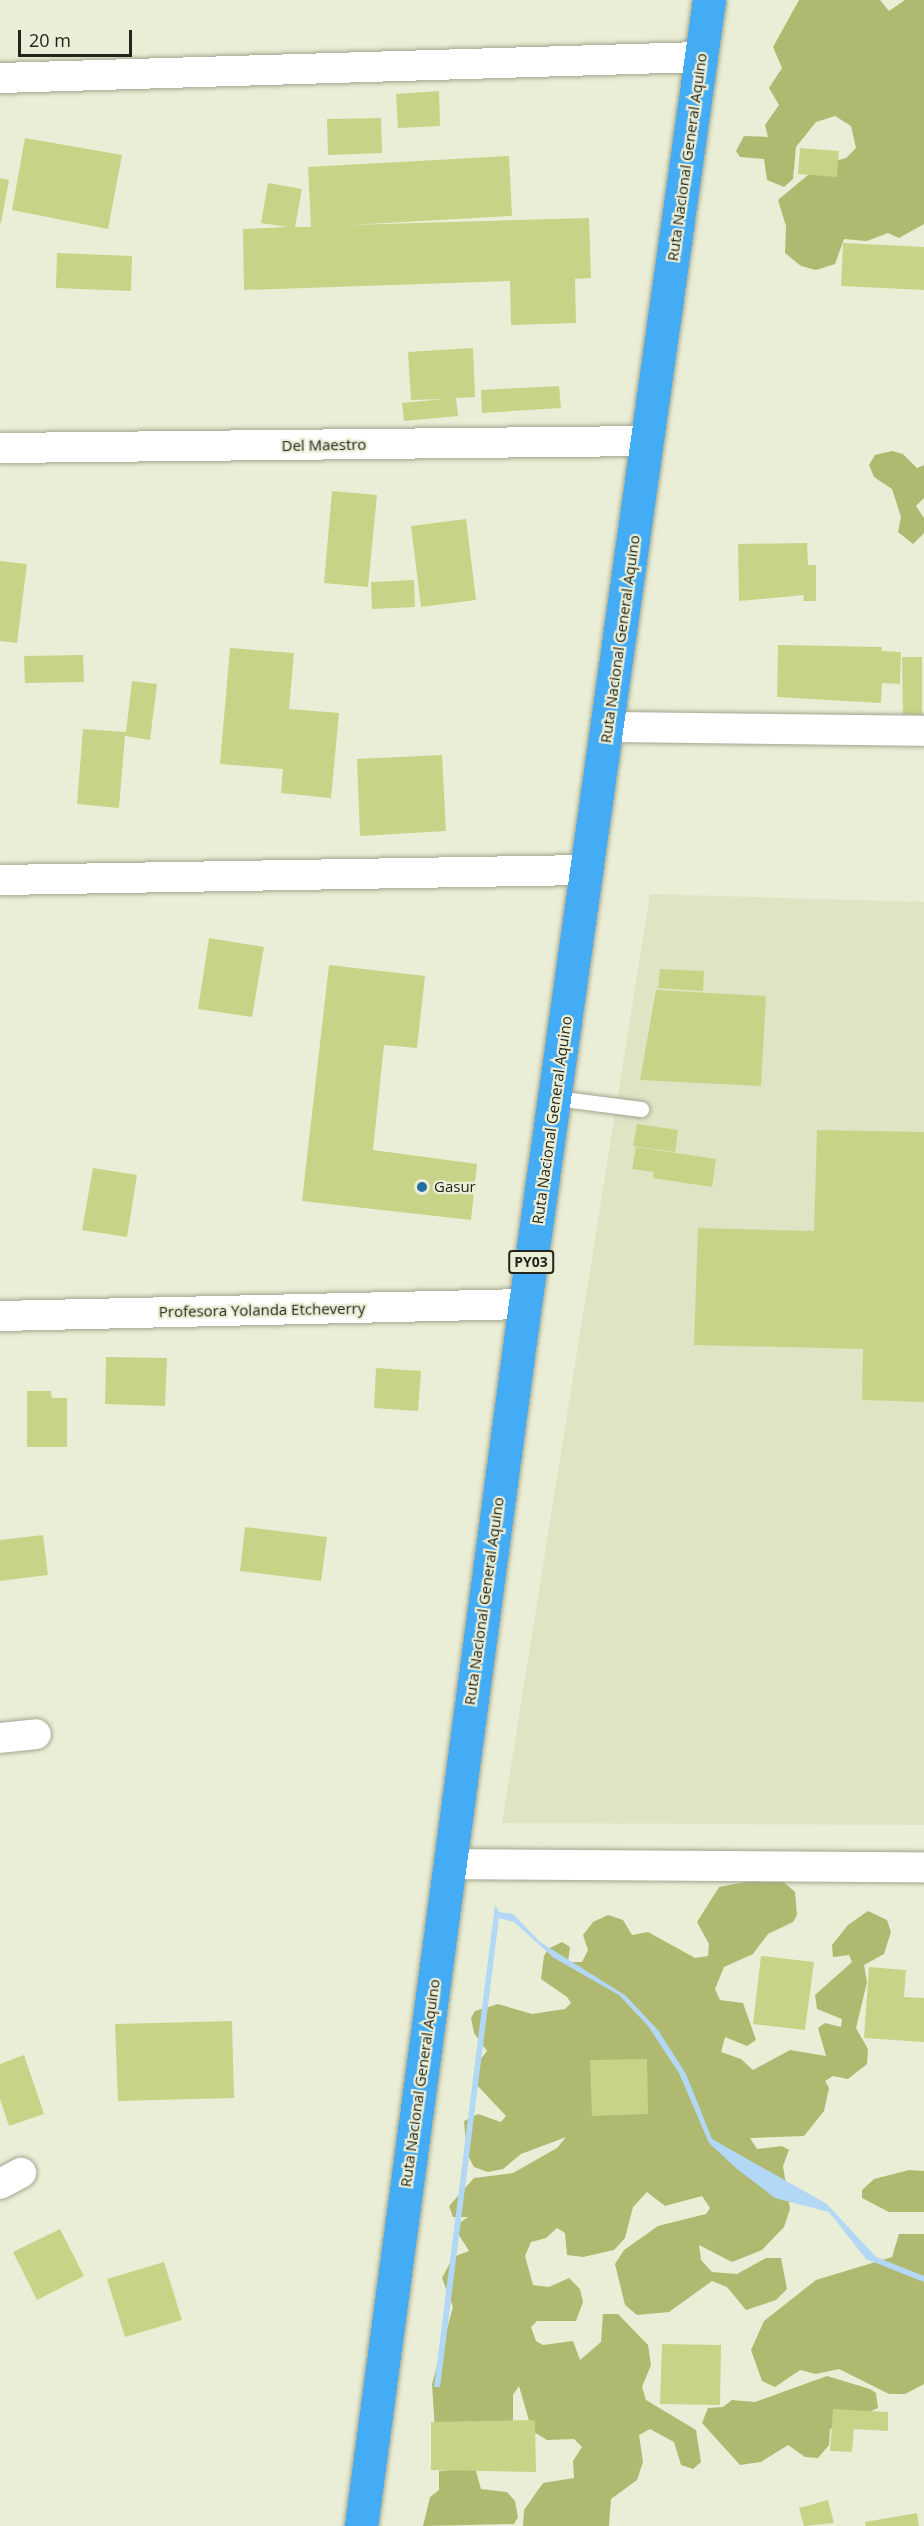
<!DOCTYPE html>
<style>
body{margin:0}
#map{position:relative;width:924px;height:2526px;overflow:hidden;background:#eaeed6;font-family:"Open Sans",sans-serif}
div>[style]{position:absolute}
[style*='--x']{left:calc(var(--x)*1px);top:calc(var(--y)*1px);width:calc(var(--w)*1px);rotate:calc(var(--a)*1deg)}
.built>*{inset:0;background:#dfe4c5}
.forest>*{inset:0;background:#b0b970}
.water>*{inset:0;background:#b2d8f6}
.building>*{inset:0;background:#c9d388}
.roads{filter:drop-shadow(0 0 2px #a2a58f) drop-shadow(0 0 2px #a2a58f)}
.lane>*{height:15px;margin:-7.5px;padding:0 7.5px;transform-origin:7.5px;border-radius:7.5px;background:#fff}
.street>*{height:30px;margin:-15px;padding:0 15px;transform-origin:15px;border-radius:15px;background:#fff}
.highway>*{height:33px;margin:-16.5px;padding:0 16.5px;transform-origin:16.5px;border-radius:16.5px;background:#44acf5}
.dots>*{width:16px;height:16px;translate:-50% -50%;box-sizing:border-box;border:3px solid #eaeed6;border-radius:50%}
span{translate:-50% -50%;white-space:nowrap;text-align:center;line-height:1.15;-webkit-text-stroke:4.5px #eaeed6;paint-order:stroke}
.shield-label span{padding:2px 4px;background:#eaeed6;border:2px solid;border-radius:4px;-webkit-text-stroke-width:0}
.shield-label{font-size:14px;color:#23241b;font-weight:700}
.street-label{font-size:15px;color:#23241b}
.poi-label{font-size:15px;color:#23241b}
.left{translate:0 -50%;text-align:left}
.scale{position:absolute;left:18px;top:30px;width:114px;height:27px;box-sizing:border-box;border:3px solid #23241b;border-top:0;padding-left:8px;font-size:18px;line-height:21px;white-space:nowrap;color:#23241b;-webkit-text-stroke:4px #eaeed6;paint-order:stroke}
</style>
<div id="map">
<div class="built">
<i style="clip-path:polygon(650px 894px,924px 902px,924px 1825px,502px 1823px)"></i>
</div>
<div class="forest">
<i style="clip-path:polygon(799px 0,880px 0,889px 11px,905px 0,924px 0,924px 224px,899px 238px,888px 233px,867px 241px,844px 239px,835px 264px,816px 270px,801px 266px,785px 253px,786px 226px,778px 200px,820px 165px,846px 158px,856px 148px,851px 126px,835px 116px,816px 122px,796px 147px,793px 179px,784px 187px,767px 180px,764px 159px,740px 157px,736px 151px,744px 136px,768px 137px,765px 125px,779px 105px,769px 88px,782px 68px,773px 47px)"></i>
<i style="clip-path:polygon(892px 451px,903px 454px,917px 468px,924px 465px,924px 498px,916px 506px,924px 518px,924px 533px,913px 544px,898px 532px,901px 517px,892px 489px,874px 477px,869px 465px,875px 455px)"></i>
<i style="clip-path:polygon(777px 1876px,795px 1892px,797px 1915px,793px 1922px,768px 1934px,753px 1954px,724px 1967px,715px 1989px,720px 2000px,743px 2003px,756px 2040px,747px 2046px,725px 2037px,721px 2052px,741px 2059px,753px 2070px,790px 2050px,826px 2056px,818px 2028px,825px 2023px,841px 2027px,842px 2019px,817px 2009px,815px 1995px,852px 1962px,849px 1955px,833px 1957px,832px 1945px,848px 1925px,868px 1911px,887px 1920px,891px 1932px,884px 1954px,864px 1965px,867px 1982px,856px 2028px,868px 2049px,867px 2064px,848px 2079px,833px 2076px,825px 2081px,829px 2088px,824px 2111px,804px 2136px,750px 2138px,757px 2149px,782px 2146px,789px 2150px,783px 2166px,790px 2209px,784px 2227px,762px 2250px,732px 2262px,699px 2245px,701px 2260px,712px 2272px,737px 2274px,766px 2258px,781px 2258px,787px 2289px,776px 2300px,746px 2310px,727px 2287px,712px 2281px,669px 2312px,637px 2315px,625px 2305px,615px 2264px,624px 2250px,658px 2226px,706px 2214px,710px 2208px,702px 2196px,665px 2206px,647px 2192px,633px 2207px,625px 2238px,614px 2250px,583px 2257px,567px 2255px,565px 2233px,557px 2228px,546px 2238px,531px 2242px,525px 2256px,533px 2285px,549px 2287px,569px 2278px,580px 2289px,583px 2302px,576px 2321px,537px 2321px,531px 2327px,536px 2341px,543px 2345px,573px 2341px,580px 2360px,601px 2342px,603px 2314px,618px 2314px,648px 2345px,651px 2365px,642px 2387px,646px 2400px,696px 2430px,701px 2462px,693px 2469px,681px 2465px,674px 2442px,650px 2429px,639px 2435px,643px 2462px,637px 2480px,611px 2499px,609px 2526px,523px 2526px,524px 2510px,543px 2483px,574px 2478px,573px 2461px,582px 2447px,574px 2439px,547px 2440px,532px 2431px,519px 2386px,513px 2395px,513px 2423px,435px 2431px,432px 2384px,453px 2307px,442px 2278px,453px 2257px,469px 2251px,454px 2227px,468px 2217px,453px 2217px,449px 2206px,474px 2178px,513px 2173px,557px 2148px,566px 2137px,521px 2154px,503px 2169px,488px 2172px,474px 2167px,467px 2154px,464px 2121px,478px 2114px,501px 2122px,506px 2116px,475px 2083px,474px 2068px,487px 2051px,474px 2033px,471px 2018px,475px 2011px,498px 2004px,532px 2014px,565px 2009px,571px 2003px,567px 1997px,541px 1979px,544px 1956px,548px 1949px,562px 1942px,570px 1947px,568px 1962px,582px 1962px,588px 1950px,583px 1935px,593px 1922px,608px 1915px,623px 1920px,632px 1935px,648px 1932px,695px 1958px,708px 1956px,709px 1944px,697px 1922px,719px 1887px)"></i>
<i style="clip-path:polygon(909px 2170px,924px 2171px,924px 2212px,889px 2212px,862px 2198px,862px 2190px,874px 2179px)"></i>
<i style="clip-path:polygon(899px 2234px,924px 2234px,924px 2384px,905px 2394px,889px 2394px,839px 2369px,816px 2374px,800px 2370px,775px 2387px,762px 2381px,751px 2350px,764px 2321px,816px 2280px,892px 2257px)"></i>
<i style="clip-path:polygon(827px 2376px,870px 2389px,876px 2393px,878px 2408px,830px 2429px,829px 2445px,818px 2458px,805px 2457px,788px 2445px,761px 2462px,740px 2465px,702px 2423px,708px 2408px,723px 2407px,732px 2400px,755px 2402px)"></i>
<i style="clip-path:polygon(475px 2468px,481px 2489px,507px 2492px,515px 2501px,518px 2517px,514px 2524px,423px 2526px,430px 2497px,439px 2490px,439px 2471px)"></i>
</div>
<div class="water">
<i style="clip-path:polygon(495px 1905px,499px 1912px,513px 1914px,540px 1942px,625px 1995px,658px 2030px,686px 2074px,712px 2139px,827px 2204px,876px 2257px,924px 2276px,924px 2282px,866px 2259px,829px 2212px,775px 2198px,737px 2169px,709px 2143px,679px 2073px,648px 2026px,619px 1995px,554px 1958px,514px 1922px,499px 1918px,440px 2387px,434px 2387px)"></i>
</div>
<div class="building">
<i style="clip-path:polygon(439px 91px,440px 126px,398px 128px,396px 94px)"></i>
<i style="clip-path:polygon(381px 118px,382px 153px,328px 155px,327px 119px)"></i>
<i style="clip-path:polygon(25px 138px,122px 155px,108px 229px,12px 210px)"></i>
<i style="clip-path:polygon(800px 148px,839px 151px,837px 177px,798px 174px)"></i>
<i style="clip-path:polygon(509px 156px,512px 216px,350px 225px,589px 218px,591px 278px,575px 279px,576px 323px,511px 325px,510px 281px,244px 290px,243px 229px,288px 227px,261px 223px,268px 183px,302px 189px,295px 227px,311px 227px,308px 167px)"></i>
<i style="clip-path:polygon(0 178px,9px 180px,1px 223px,0 223px)"></i>
<i style="clip-path:polygon(843px 243px,924px 247px,924px 290px,841px 286px)"></i>
<i style="clip-path:polygon(57px 253px,132px 256px,131px 291px,56px 288px)"></i>
<i style="clip-path:polygon(473px 348px,475px 397px,456px 398px,458px 416px,404px 421px,402px 403px,444px 399px,411px 400px,408px 352px)"></i>
<i style="clip-path:polygon(559px 386px,561px 408px,482px 413px,481px 390px)"></i>
<i style="clip-path:polygon(332px 491px,377px 495px,368px 587px,324px 583px)"></i>
<i style="clip-path:polygon(466px 519px,476px 600px,421px 607px,411px 526px)"></i>
<i style="clip-path:polygon(807px 543px,808px 565px,816px 565px,816px 601px,803px 601px,804px 595px,739px 601px,738px 544px)"></i>
<i style="clip-path:polygon(0 561px,27px 564px,17px 643px,0 641px)"></i>
<i style="clip-path:polygon(414px 580px,415px 607px,372px 609px,371px 582px)"></i>
<i style="clip-path:polygon(778px 645px,882px 647px,882px 651px,901px 652px,900px 684px,882px 683px,881px 703px,777px 697px)"></i>
<i style="clip-path:polygon(230px 648px,294px 653px,289px 709px,339px 713px,331px 798px,281px 793px,283px 769px,220px 764px)"></i>
<i style="clip-path:polygon(83px 655px,84px 682px,25px 683px,24px 656px)"></i>
<i style="clip-path:polygon(902px 657px,922px 657px,922px 715px,903px 714px)"></i>
<i style="clip-path:polygon(132px 681px,157px 684px,150px 740px,125px 736px,119px 808px,77px 804px,83px 729px,126px 732px)"></i>
<i style="clip-path:polygon(442px 755px,446px 831px,360px 836px,357px 759px)"></i>
<i style="clip-path:polygon(209px 938px,264px 947px,252px 1017px,198px 1009px)"></i>
<i style="clip-path:polygon(329px 965px,425px 976px,417px 1048px,384px 1045px,373px 1150px,477px 1164px,471px 1220px,302px 1201px)"></i>
<i style="clip-path:polygon(660px 969px,704px 971px,703px 991px,658px 988px)"></i>
<i style="clip-path:polygon(656px 990px,766px 996px,761px 1086px,640px 1080px)"></i>
<i style="clip-path:polygon(637px 1124px,678px 1130px,675px 1152px,633px 1146px)"></i>
<i style="clip-path:polygon(817px 1130px,924px 1132px,924px 1402px,862px 1400px,863px 1349px,694px 1345px,698px 1228px,814px 1231px)"></i>
<i style="clip-path:polygon(636px 1147px,716px 1159px,712px 1187px,653px 1178px,654px 1172px,632px 1169px)"></i>
<i style="clip-path:polygon(93px 1168px,137px 1175px,127px 1237px,82px 1230px)"></i>
<i style="clip-path:polygon(106px 1357px,167px 1358px,165px 1406px,105px 1404px)"></i>
<i style="clip-path:polygon(376px 1368px,421px 1371px,418px 1411px,374px 1408px)"></i>
<i style="clip-path:polygon(27px 1391px,51px 1391px,52px 1398px,67px 1398px,67px 1447px,27px 1447px)"></i>
<i style="clip-path:polygon(245px 1527px,327px 1537px,321px 1581px,240px 1571px)"></i>
<i style="clip-path:polygon(43px 1535px,48px 1575px,0 1581px,0 1540px)"></i>
<i style="clip-path:polygon(761px 1956px,814px 1962px,805px 2030px,753px 2024px)"></i>
<i style="clip-path:polygon(869px 1967px,906px 1970px,904px 1997px,924px 1998px,924px 2042px,864px 2038px)"></i>
<i style="clip-path:polygon(232px 2021px,234px 2098px,118px 2101px,115px 2024px)"></i>
<i style="clip-path:polygon(24px 2055px,44px 2114px,9px 2126px,0 2099px,0 2064px)"></i>
<i style="clip-path:polygon(647px 2059px,648px 2114px,592px 2116px,590px 2060px)"></i>
<i style="clip-path:polygon(60px 2229px,84px 2276px,37px 2300px,13px 2252px)"></i>
<i style="clip-path:polygon(164px 2262px,182px 2320px,125px 2337px,107px 2279px)"></i>
<i style="clip-path:polygon(662px 2344px,721px 2345px,720px 2405px,660px 2404px)"></i>
<i style="clip-path:polygon(833px 2409px,888px 2412px,888px 2431px,854px 2429px,852px 2452px,830px 2451px)"></i>
<i style="clip-path:polygon(535px 2420px,536px 2472px,431px 2470px,431px 2422px)"></i>
<i style="clip-path:polygon(828px 2500px,834px 2523px,804px 2526px,799px 2508px)"></i>
<i style="clip-path:polygon(917px 2513px,919px 2526px,866px 2526px,865px 2522px)"></i>
</div>
<div class="roads">
<div class="lane">
<i style="--x:555;--y:1098;--w:87;--a:7.3"></i>
</div>
<div class="street">
<i style="--x:0;--y:78;--w:701;--a:-1.72"></i>
<i style="--x:0;--y:448;--w:647;--a:-0.62"></i>
<i style="--x:608;--y:727;--w:316;--a:0.7"></i>
<i style="--x:0;--y:880;--w:587;--a:-0.98"></i>
<i style="--x:0;--y:1316;--w:525;--a:-1.31"></i>
<i style="--x:0;--y:1738;--w:36;--a:-6"></i>
<i style="--x:449;--y:1864;--w:475;--a:0.4"></i>
<i style="--x:0;--y:2184;--w:24;--a:-28"></i>
</div>
<div class="highway">
<i style="--x:361;--y:2526;--w:1233;--a:-82.36"></i>
<i style="--x:525;--y:1304;--w:1317;--a:-81.97"></i>
</div>
</div>
<div class="dots">
<i style="left:422px;top:1187px;background:#246ea1"></i>
</div>
<div class="shield-label">
<span style="left:531px;top:1262px">PY03</span>
</div>
<div class="street-label">
<span style="left:687px;top:157px;rotate:-82deg">Ruta Nacional General Aquino</span>
<span style="left:324px;top:445px;rotate:-1deg">Del Maestro</span>
<span style="left:620px;top:639px;rotate:-82deg">Ruta Nacional General Aquino</span>
<span style="left:552px;top:1120px;rotate:-82deg">Ruta Nacional General Aquino</span>
<span style="left:262px;top:1310px;rotate:-1deg">Profesora Yolanda Etcheverry</span>
<span style="left:484px;top:1601px;rotate:-82deg">Ruta Nacional General Aquino</span>
<span style="left:420px;top:2083px;rotate:-82deg">Ruta Nacional General Aquino</span>
</div>
<div class="poi-label">
<span class="left" style="left:434px;top:1187px">Gasur</span>
</div>
<div class="scale">20 m</div>
</div>
